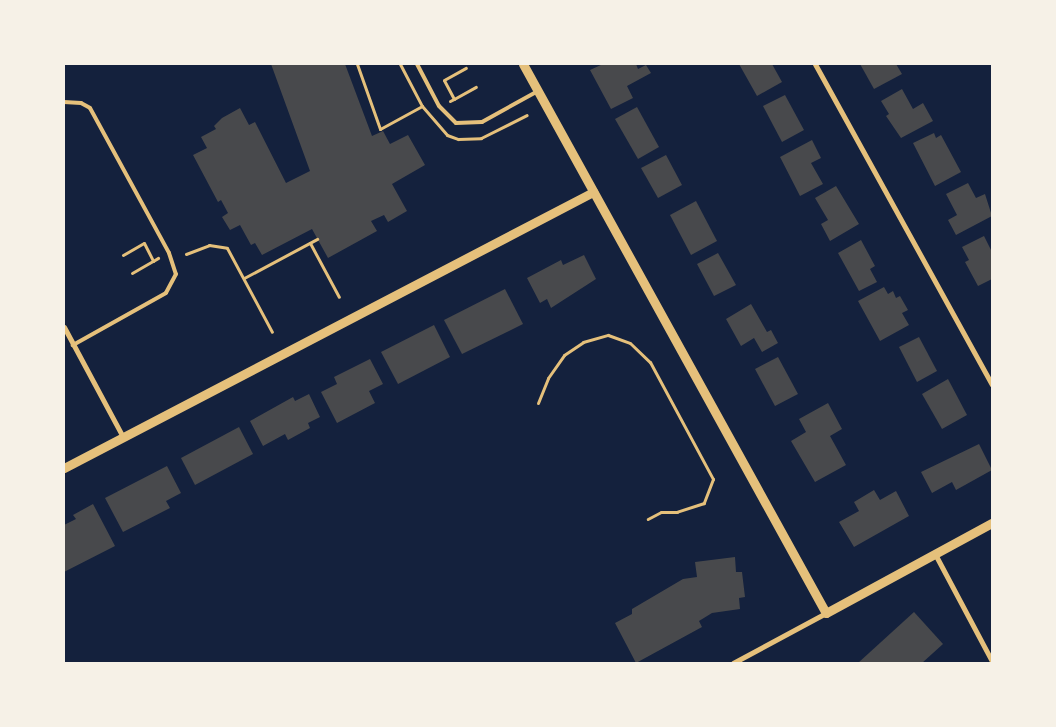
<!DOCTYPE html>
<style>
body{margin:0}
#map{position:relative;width:1056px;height:727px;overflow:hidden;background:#14213d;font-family:"PT Sans Narrow",sans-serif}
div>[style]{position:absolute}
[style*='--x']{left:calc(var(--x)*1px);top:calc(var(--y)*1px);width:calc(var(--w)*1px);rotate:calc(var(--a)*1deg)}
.building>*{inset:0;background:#48494c}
.path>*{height:3px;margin:-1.5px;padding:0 1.5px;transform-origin:1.5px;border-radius:1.5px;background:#e5c07b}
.service>*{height:4px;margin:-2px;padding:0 2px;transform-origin:2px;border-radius:2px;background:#e5c07b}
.minor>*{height:5px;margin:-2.5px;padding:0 2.5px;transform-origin:2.5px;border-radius:2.5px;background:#e5c07b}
.tertiary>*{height:9px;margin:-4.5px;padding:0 4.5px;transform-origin:4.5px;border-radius:4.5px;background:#e5c07b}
span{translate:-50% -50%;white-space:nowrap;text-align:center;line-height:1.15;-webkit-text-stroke:4px #f6f1e7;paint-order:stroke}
.frame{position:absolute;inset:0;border:65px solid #f6f1e7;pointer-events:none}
</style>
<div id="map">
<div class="building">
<i style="clip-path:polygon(271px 64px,345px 64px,372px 136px,383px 131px,390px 144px,408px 135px,425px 165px,392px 184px,407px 211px,388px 222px,384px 215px,371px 221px,377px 231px,328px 258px,312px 229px,262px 255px,255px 243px,251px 245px,240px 225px,230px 230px,222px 217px,228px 213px,221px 200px,218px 202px,193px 155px,207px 148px,201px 137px,216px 129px,214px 126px,222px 118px,240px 108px,249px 125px,255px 122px,286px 183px,310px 171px)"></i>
<i style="clip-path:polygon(603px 64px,636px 64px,638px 69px,646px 65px,651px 73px,627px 86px,633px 98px,611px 109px,590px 70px)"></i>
<i style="clip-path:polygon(739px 64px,772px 64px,782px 82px,757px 96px)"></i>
<i style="clip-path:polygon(860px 64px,896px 64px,902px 74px,874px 89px)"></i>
<i style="clip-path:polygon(902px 89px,913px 109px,923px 103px,933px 121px,901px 138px,886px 116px,889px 114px,881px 101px)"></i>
<i style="clip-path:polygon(785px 95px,804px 130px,782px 142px,763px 106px)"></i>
<i style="clip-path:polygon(637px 107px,659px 147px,638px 159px,615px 119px)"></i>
<i style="clip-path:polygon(934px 133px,936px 138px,941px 135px,961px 172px,935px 186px,913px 143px)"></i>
<i style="clip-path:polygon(812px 140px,821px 158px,811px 163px,823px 184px,800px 196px,780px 157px)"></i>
<i style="clip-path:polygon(666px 155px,682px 185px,658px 198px,641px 168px)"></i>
<i style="clip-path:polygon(968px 183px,976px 198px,985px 194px,992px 216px,956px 235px,948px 220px,957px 215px,946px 194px)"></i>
<i style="clip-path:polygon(836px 186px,859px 224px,830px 241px,821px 224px,828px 220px,815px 198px)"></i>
<i style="clip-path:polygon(696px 201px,717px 241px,691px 255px,670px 215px)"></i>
<i style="clip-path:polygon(984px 236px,992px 252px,992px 279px,978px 286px,965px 262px,969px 260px,962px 247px)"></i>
<i style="clip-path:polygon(861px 240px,875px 266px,870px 269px,877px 282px,859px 291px,838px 253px)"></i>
<i style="clip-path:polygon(718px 253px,736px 285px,714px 296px,697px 264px)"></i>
<i style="clip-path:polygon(584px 255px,596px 279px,551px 308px,547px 299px,540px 303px,527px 278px,561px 260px,563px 265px)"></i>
<i style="clip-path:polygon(884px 287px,888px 294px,893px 291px,896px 298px,900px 296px,908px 310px,902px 313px,909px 325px,880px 341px,858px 301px)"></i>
<i style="clip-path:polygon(505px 289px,523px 324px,462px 354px,444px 320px)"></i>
<i style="clip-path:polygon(751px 304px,767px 332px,771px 330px,778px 343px,762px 352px,754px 338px,741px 346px,726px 319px)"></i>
<i style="clip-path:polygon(434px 325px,450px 357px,398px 384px,381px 352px)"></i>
<i style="clip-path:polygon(919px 337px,937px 371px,917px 382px,899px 347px)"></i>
<i style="clip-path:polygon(778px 357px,798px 394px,775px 406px,755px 369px)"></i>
<i style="clip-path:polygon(370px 359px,383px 384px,369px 391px,375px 403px,337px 423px,321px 392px,337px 384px,334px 377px)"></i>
<i style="clip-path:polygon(948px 379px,967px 415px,942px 429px,922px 394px)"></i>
<i style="clip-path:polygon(309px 394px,320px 417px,308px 423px,310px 428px,288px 440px,285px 434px,263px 446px,250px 421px,293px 397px,295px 401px)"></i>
<i style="clip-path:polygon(828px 403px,842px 429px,830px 436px,846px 465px,815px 482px,791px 441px,806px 432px,799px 419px)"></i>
<i style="clip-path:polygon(239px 427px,253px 454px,195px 485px,181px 458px)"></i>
<i style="clip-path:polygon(979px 444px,992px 470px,956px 490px,952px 482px,932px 493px,921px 472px)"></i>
<i style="clip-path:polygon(167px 466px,181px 493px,166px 501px,170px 508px,123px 532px,105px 498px)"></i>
<i style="clip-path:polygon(874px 490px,880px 500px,896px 491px,909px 516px,854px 547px,839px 522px,859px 511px,854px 502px)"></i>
<i style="clip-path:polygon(93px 504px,115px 546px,64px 572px,64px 525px,76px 519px,73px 515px)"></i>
<i style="clip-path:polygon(735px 557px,736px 572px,742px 572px,745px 597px,739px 598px,740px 609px,712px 613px,699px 621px,702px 627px,636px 663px,615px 623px,632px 614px,632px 609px,683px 579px,697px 577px,695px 562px)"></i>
<i style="clip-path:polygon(914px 612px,943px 644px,922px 663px,858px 663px)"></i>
</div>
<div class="path">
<i style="--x:357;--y:64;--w:69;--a:70.5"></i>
<i style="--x:380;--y:129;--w:48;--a:-28.7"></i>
<i style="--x:400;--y:64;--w:47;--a:62.4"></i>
<i style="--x:422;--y:106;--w:38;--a:49"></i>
<i style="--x:447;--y:135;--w:12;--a:20"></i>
<i style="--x:458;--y:139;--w:23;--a:-2"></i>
<i style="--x:481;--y:138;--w:51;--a:-26.6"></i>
<i style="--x:454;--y:99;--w:25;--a:-29"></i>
<i style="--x:450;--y:101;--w:4;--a:-27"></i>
<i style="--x:454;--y:99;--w:21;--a:-118"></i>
<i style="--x:444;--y:80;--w:25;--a:-29"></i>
<i style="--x:310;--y:243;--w:61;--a:61.8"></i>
<i style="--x:186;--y:254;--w:25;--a:-21"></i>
<i style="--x:209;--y:245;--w:18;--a:9"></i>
<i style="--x:227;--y:248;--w:95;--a:61.8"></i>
<i style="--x:123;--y:255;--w:24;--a:-30"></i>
<i style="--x:144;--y:243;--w:20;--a:63"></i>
<i style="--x:153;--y:261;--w:6;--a:-31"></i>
<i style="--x:132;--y:273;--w:24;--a:-30"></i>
<i style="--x:244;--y:278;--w:83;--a:-28.1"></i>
<i style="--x:538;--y:403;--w:27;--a:-68"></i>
<i style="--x:548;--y:378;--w:28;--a:-55"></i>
<i style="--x:564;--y:355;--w:23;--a:-34"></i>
<i style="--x:583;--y:342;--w:26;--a:-16"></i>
<i style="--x:608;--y:335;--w:23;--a:20"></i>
<i style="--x:630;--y:343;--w:28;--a:44"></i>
<i style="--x:650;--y:362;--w:133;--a:61.7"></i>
<i style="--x:713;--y:479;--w:26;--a:111"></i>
<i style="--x:704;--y:503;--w:28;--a:162"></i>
<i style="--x:677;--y:512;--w:16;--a:180"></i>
<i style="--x:661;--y:512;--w:15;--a:152"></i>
</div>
<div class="service">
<i style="--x:417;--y:64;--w:47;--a:62.4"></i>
<i style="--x:439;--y:106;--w:24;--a:45"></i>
<i style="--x:456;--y:123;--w:26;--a:-2"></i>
<i style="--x:482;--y:122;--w:64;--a:-29"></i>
<i style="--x:64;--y:102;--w:17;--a:3"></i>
<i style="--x:81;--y:103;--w:10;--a:29"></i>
<i style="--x:90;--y:108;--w:165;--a:61.4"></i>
<i style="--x:169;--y:253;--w:22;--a:72"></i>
<i style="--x:176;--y:274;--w:21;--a:118"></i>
<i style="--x:166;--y:293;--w:107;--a:150.8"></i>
</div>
<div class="minor">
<i style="--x:815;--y:64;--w:366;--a:61.1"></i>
<i style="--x:64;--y:327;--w:125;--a:61.8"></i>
<i style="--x:935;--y:554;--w:121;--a:62"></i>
<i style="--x:733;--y:663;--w:106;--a:-28.3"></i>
</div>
<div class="tertiary">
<i style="--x:523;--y:64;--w:627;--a:61.11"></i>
<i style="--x:826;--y:613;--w:189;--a:-28.5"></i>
<i style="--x:64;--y:468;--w:597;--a:-27.55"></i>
</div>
<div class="frame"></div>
</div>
